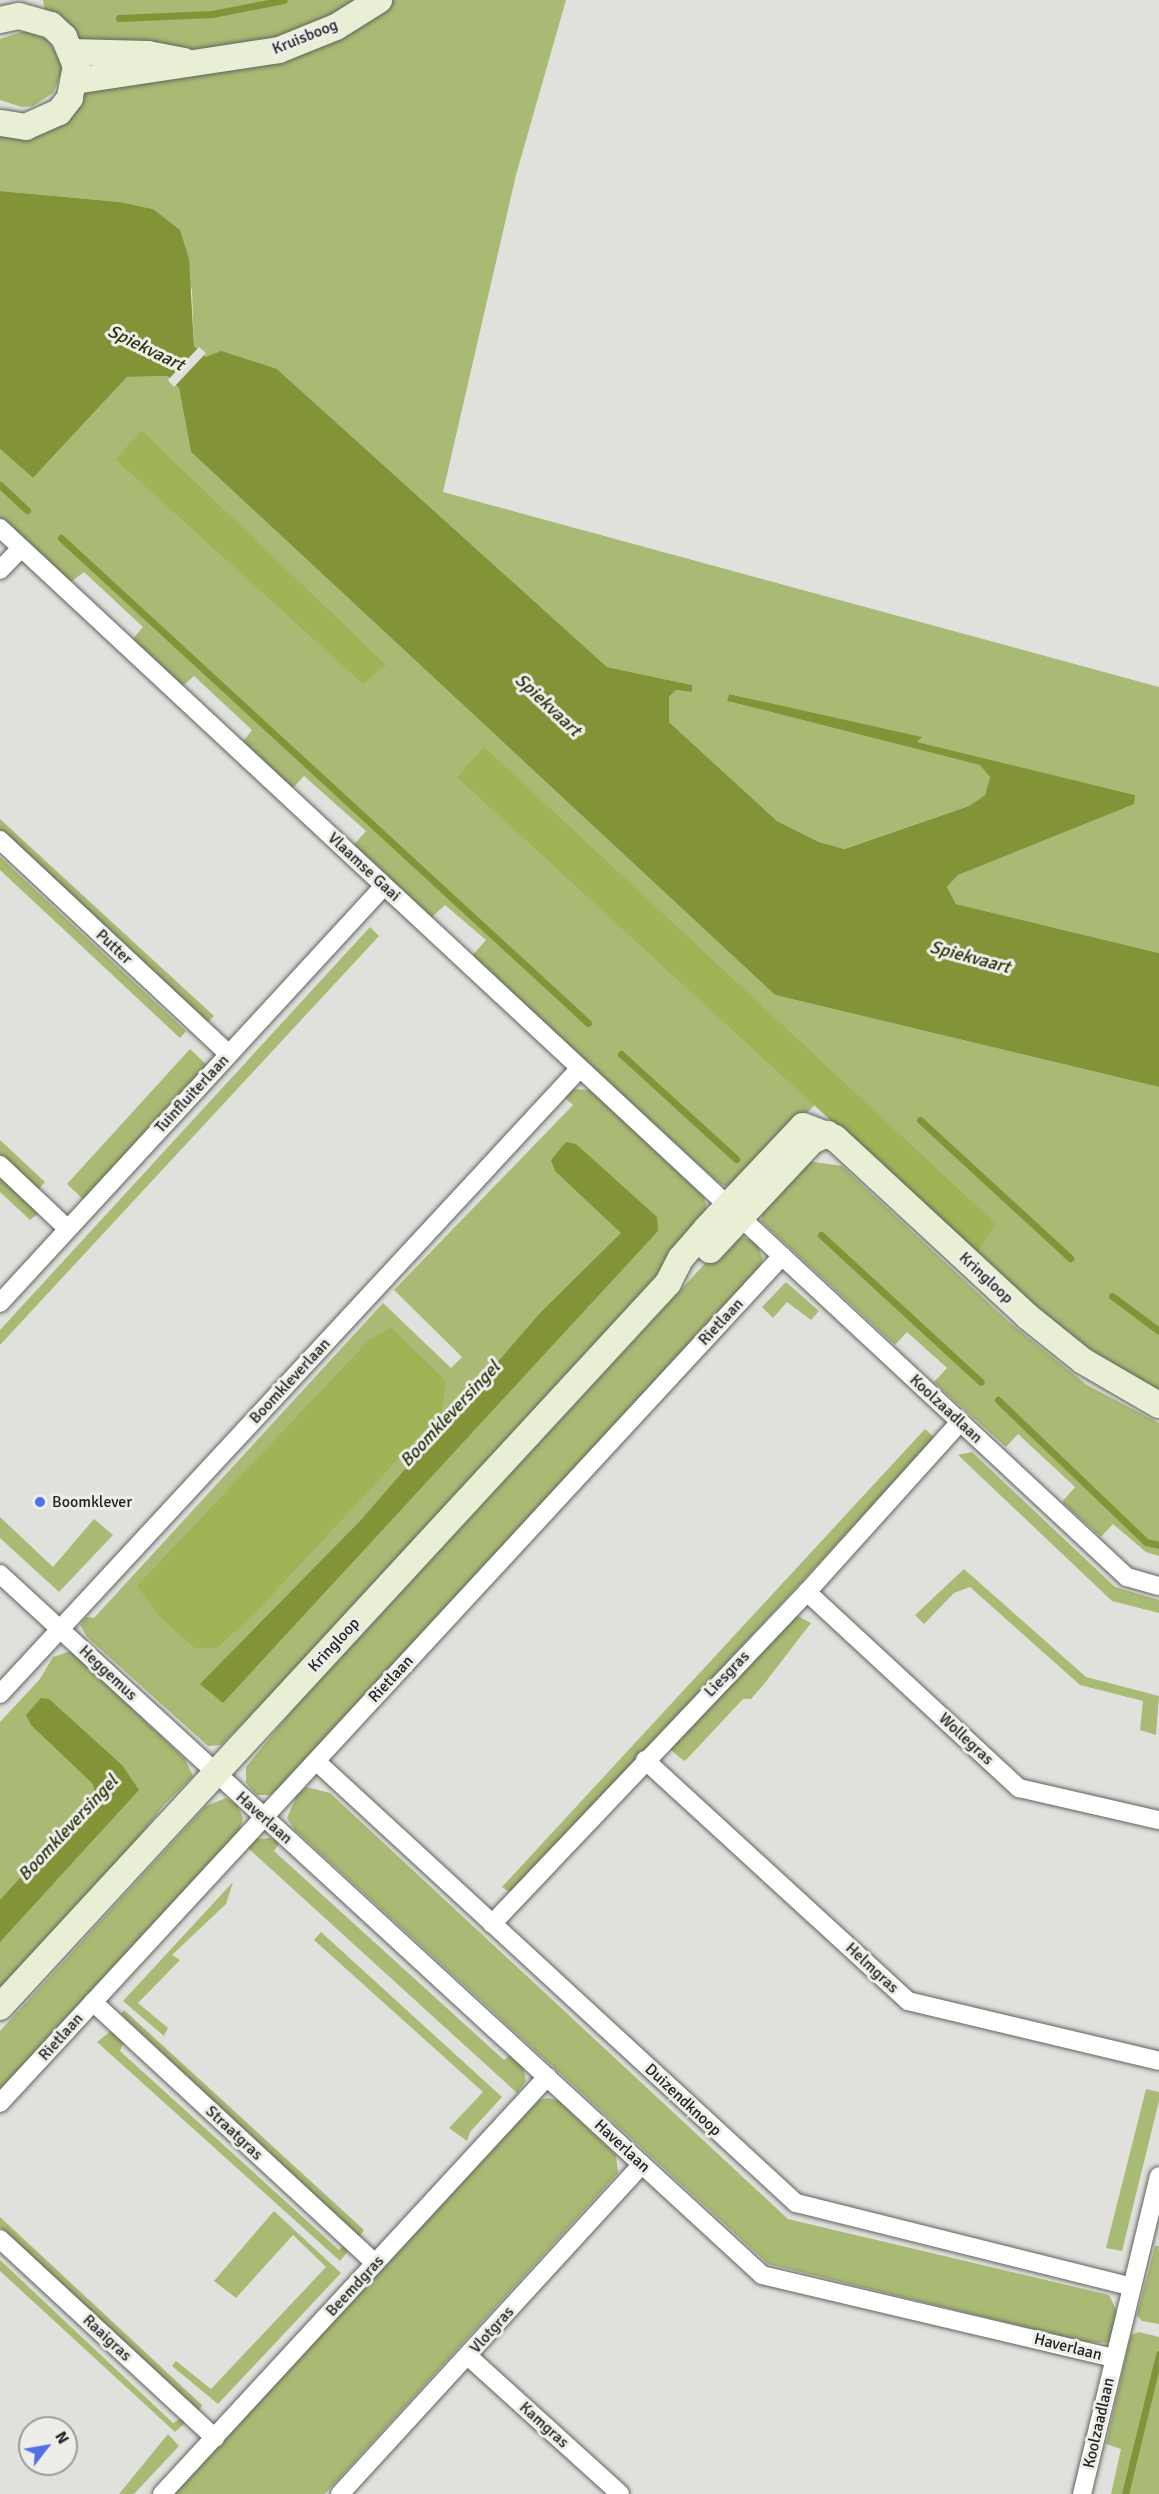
<!DOCTYPE html>
<style>
body{margin:0}
#map{position:relative;width:1159px;height:2494px;overflow:hidden;background:#e0e1dc;font-family:Signika,sans-serif}
div>[style]{position:absolute}
[style*='--x']{left:calc(var(--x)*1px);top:calc(var(--y)*1px);width:calc(var(--w)*1px);rotate:calc(var(--a)*1deg)}
.green>*{inset:0;background:#a9ba74}
.forest>*{inset:0;background:#9fb357}
.water>*{inset:0;background:#829437}
.pier>*{inset:0;background:#e0e1dc}
.stream>*{height:7px;margin:-3.5px;padding:0 3.5px;transform-origin:3.5px;border-radius:3.5px;background:#829437}
.roads{filter:drop-shadow(0 0 2px #61625e) drop-shadow(0 0 2px #61625e)}
.street>*{height:18px;margin:-9px;padding:0 9px;transform-origin:9px;border-radius:9px;background:#fff}
.secondary>*{height:26px;margin:-13px;padding:0 13px;transform-origin:13px;border-radius:13px;background:#e9efd4}
.dots>*{width:16px;height:16px;translate:-50% -50%;box-sizing:border-box;border:3px solid #edeeea;border-radius:50%}
span{translate:-50% -50%;white-space:nowrap;text-align:center;line-height:1.15;-webkit-text-stroke:6px #edeeea;paint-order:stroke}
.street-label{font-size:16px;color:#232322}
.poi-label{font-size:16px;color:#232322}
.left{translate:0 -50%;text-align:left}
.water-label{font-size:18px;color:#2b330b;font-style:italic}
.north{position:absolute;left:18px;top:2416px;width:60px;height:60px;box-sizing:border-box;background:#edeeea;border:2px solid #9c9d9a;border-radius:50%;rotate:59deg;font-size:16px;font-weight:700;line-height:24px;text-align:center;color:#232322}
.north::after{content:'';display:block;margin:auto;width:21px;height:27px;background:#5270e5;clip-path:polygon(50% 0,100% 100%,50% 72%,0 100%)}
</style>
<div id="map">
<div class="green">
<i style="clip-path:polygon(43px 0,566px 0,516px 175px,443px 492px,1159px 687px,1159px 953px,956px 904px,947px 887px,958px 875px,1135px 795px,916px 742px,921px 737px,729px 694px,727px 701px,981px 765px,990px 777px,985px 795px,969px 806px,843px 849px,819px 842px,777px 821px,669px 722px,669px 697px,676px 690px,692px 692px,692px 685px,607px 667px,277px 369px,206px 357px,194px 346px,192px 290px,153px 209px,120px 202px,0 191px,0 133px,69px 117px,87px 88px,94px 66px,82px 44px,45px 11px)"></i>
<i style="clip-path:polygon(25px 31px,47px 39px,60px 59px,62px 71px,53px 93px,33px 106px,22px 107px,0 100px,0 39px)"></i>
<i style="clip-path:polygon(168px 376px,179px 388px,191px 452px,775px 995px,1159px 1087px,1159px 1395px,1127px 1378px,1044px 1317px,815px 1105px,729px 1187px,719px 1183px,471px 957px,486px 940px,445px 905px,431px 918px,352px 847px,366px 831px,304px 776px,292px 789px,242px 743px,252px 730px,194px 676px,182px 687px,132px 640px,143px 627px,84px 572px,68px 584px,0 522px,0 449px,33px 478px,127px 377px)"></i>
<i style="clip-path:polygon(0 819px,214px 1016px,208px 1022px,0 832px)"></i>
<i style="clip-path:polygon(0 857px,186px 1031px,180px 1038px,0 870px)"></i>
<i style="clip-path:polygon(370px 927px,379px 936px,0 1345px,0 1330px)"></i>
<i style="clip-path:polygon(190px 1049px,207px 1065px,84px 1200px,67px 1184px)"></i>
<i style="clip-path:polygon(573px 1089px,589px 1090px,597px 1096px,704px 1197px,708px 1212px,665px 1269px,269px 1697px,221px 1745px,208px 1746px,87px 1637px,80px 1625px,86px 1617px,94px 1618px,383px 1303px,451px 1368px,462px 1357px,394px 1290px,573px 1105px,563px 1096px)"></i>
<i style="clip-path:polygon(0 1140px,45px 1182px,38px 1190px,0 1154px)"></i>
<i style="clip-path:polygon(807px 1161px,842px 1166px,1009px 1322px,1087px 1385px,1159px 1423px,1159px 1556px,1146px 1552px,1113px 1524px,1101px 1537px,1062px 1502px,1075px 1487px,1018px 1434px,1006px 1447px,934px 1382px,947px 1368px,907px 1332px,895px 1345px,761px 1221px,764px 1204px)"></i>
<i style="clip-path:polygon(0 1177px,39px 1213px,30px 1220px,0 1192px)"></i>
<i style="clip-path:polygon(743px 1237px,757px 1243px,763px 1259px,757px 1272px,281px 1787px,269px 1795px,257px 1795px,246px 1783px,246px 1767px,295px 1707px,723px 1244px)"></i>
<i style="clip-path:polygon(786px 1282px,819px 1311px,811px 1320px,787px 1302px,773px 1318px,762px 1307px)"></i>
<i style="clip-path:polygon(925px 1429px,935px 1438px,512px 1894px,502px 1887px)"></i>
<i style="clip-path:polygon(972px 1452px,1115px 1587px,1159px 1600px,1159px 1613px,1112px 1601px,958px 1455px)"></i>
<i style="clip-path:polygon(0 1517px,53px 1567px,94px 1519px,113px 1535px,59px 1592px,0 1538px)"></i>
<i style="clip-path:polygon(964px 1569px,1086px 1677px,1159px 1696px,1156px 1735px,1140px 1730px,1143px 1701px,1080px 1685px,970px 1587px,954px 1593px,924px 1624px,915px 1615px)"></i>
<i style="clip-path:polygon(796px 1615px,811px 1623px,764px 1684px,751px 1699px,743px 1699px,685px 1761px,679px 1757px,670px 1749px)"></i>
<i style="clip-path:polygon(71px 1651px,185px 1759px,193px 1776px,163px 1806px,121px 1861px,0 1991px,0 1722px,40px 1679px,53px 1657px)"></i>
<i style="clip-path:polygon(306px 1787px,330px 1793px,788px 2219px,1109px 2295px,1118px 2314px,1113px 2336px,1107px 2343px,1086px 2342px,768px 2264px,294px 1829px,287px 1818px,297px 1795px)"></i>
<i style="clip-path:polygon(226px 1798px,237px 1804px,243px 1818px,239px 1833px,0 2091px,0 2031px,206px 1806px)"></i>
<i style="clip-path:polygon(270px 1838px,280px 1842px,274px 1851px,504px 2060px,510px 2055px,523px 2066px,526px 2081px,517px 2093px,248px 1848px,256px 1839px)"></i>
<i style="clip-path:polygon(233px 1882px,226px 1904px,172px 1955px,180px 1960px,138px 2003px,168px 2028px,164px 2036px,123px 2001px)"></i>
<i style="clip-path:polygon(321px 1932px,502px 2097px,470px 2132px,467px 2141px,449px 2128px,483px 2092px,314px 1940px)"></i>
<i style="clip-path:polygon(124px 2010px,364px 2230px,359px 2237px,121px 2014px)"></i>
<i style="clip-path:polygon(111px 2031px,124px 2042px,120px 2051px,339px 2250px,344px 2245px,349px 2250px,340px 2261px,97px 2042px)"></i>
<i style="clip-path:polygon(1146px 2089px,1159px 2092px,1159px 2101px,1122px 2251px,1106px 2248px)"></i>
<i style="clip-path:polygon(548px 2098px,559px 2101px,616px 2155px,618px 2173px,325px 2494px,174px 2494px,539px 2100px)"></i>
<i style="clip-path:polygon(274px 2211px,341px 2273px,218px 2404px,172px 2366px,176px 2361px,211px 2389px,326px 2267px,293px 2235px,236px 2298px,214px 2281px)"></i>
<i style="clip-path:polygon(0 2217px,202px 2405px,199px 2411px,0 2227px)"></i>
<i style="clip-path:polygon(1155px 2246px,1159px 2246px,1159px 2324px,1142px 2321px,1137px 2315px)"></i>
<i style="clip-path:polygon(0 2260px,173px 2423px,182px 2418px,186px 2422px,175px 2432px,0 2271px)"></i>
<i style="clip-path:polygon(1139px 2332px,1159px 2337px,1159px 2494px,1111px 2494px,1121px 2449px,1106px 2444px,1131px 2335px)"></i>
<i style="clip-path:polygon(168px 2434px,179px 2446px,134px 2494px,119px 2494px)"></i>
</div>
<div class="forest">
<i style="clip-path:polygon(142px 431px,386px 665px,363px 684px,115px 459px)"></i>
<i style="clip-path:polygon(484px 747px,996px 1224px,976px 1254px,457px 777px)"></i>
<i style="clip-path:polygon(391px 1327px,446px 1381px,442px 1412px,255px 1613px,217px 1648px,195px 1648px,163px 1620px,137px 1586px,369px 1340px)"></i>
</div>
<div class="water">
<i style="clip-path:polygon(0 191px,120px 202px,153px 209px,180px 230px,189px 259px,194px 346px,206px 357px,221px 351px,277px 369px,607px 667px,692px 685px,692px 692px,676px 690px,669px 697px,669px 722px,777px 821px,819px 842px,844px 849px,969px 806px,985px 795px,990px 777px,980px 765px,727px 701px,729px 694px,922px 737px,917px 742px,1135px 795px,1134px 804px,958px 875px,947px 887px,956px 904px,1159px 953px,1159px 1087px,775px 995px,191px 452px,179px 388px,168px 376px,127px 377px,33px 478px,0 449px)"></i>
<i style="clip-path:polygon(566px 1142px,576px 1144px,657px 1217px,658px 1231px,223px 1703px,200px 1684px,361px 1520px,540px 1313px,621px 1233px,555px 1171px,551px 1160px)"></i>
<i style="clip-path:polygon(41px 1698px,49px 1699px,122px 1765px,139px 1790px,0 1942px,0 1900px,95px 1795px,93px 1784px,31px 1725px,26px 1715px)"></i>
</div>
<div class="pier">
<i style="clip-path:polygon(199px 347px,206px 353px,174px 387px,168px 380px)"></i>
</div>
<div class="stream">
<i style="--x:119;--y:18;--w:93;--a:-2.5"></i>
<i style="--x:212;--y:14;--w:73;--a:-11"></i>
<i style="--x:0;--y:485;--w:37;--a:43"></i>
<i style="--x:61;--y:538;--w:716;--a:42.62"></i>
<i style="--x:621;--y:1054;--w:156;--a:42.4"></i>
<i style="--x:920;--y:1120;--w:204;--a:42.6"></i>
<i style="--x:821;--y:1235;--w:217;--a:42.6"></i>
<i style="--x:1112;--y:1296;--w:59;--a:36.7"></i>
<i style="--x:998;--y:1400;--w:205;--a:43.8"></i>
<i style="--x:1146;--y:1542;--w:13;--a:13"></i>
<i style="--x:1125;--y:2494;--w:144;--a:-76.3"></i>
</div>
<div class="roads">
<div class="street">
<i style="--x:0;--y:528;--w:1540;--a:42.95"></i>
<i style="--x:1127;--y:1577;--w:33;--a:16"></i>
<i style="--x:0;--y:570;--w:30;--a:-46"></i>
<i style="--x:0;--y:840;--w:313;--a:43.1"></i>
<i style="--x:0;--y:1165;--w:93;--a:43.3"></i>
<i style="--x:0;--y:1303;--w:567;--a:-47.36"></i>
<i style="--x:0;--y:1574;--w:1035;--a:42.61"></i>
<i style="--x:762;--y:2275;--w:362;--a:13.3"></i>
<i style="--x:807;--y:1592;--w:289;--a:42.8"></i>
<i style="--x:1019;--y:1788;--w:144;--a:12.9"></i>
<i style="--x:0;--y:1694;--w:853;--a:-47.18"></i>
<i style="--x:645;--y:1760;--w:357;--a:42.5"></i>
<i style="--x:908;--y:2001;--w:258;--a:13.4"></i>
<i style="--x:316;--y:1761;--w:653;--a:42.64"></i>
<i style="--x:796;--y:2203;--w:346;--a:14"></i>
<i style="--x:492;--y:1924;--w:458;--a:-46.5"></i>
<i style="--x:807;--y:1592;--w:229;--a:-48"></i>
<i style="--x:93;--y:2002;--w:384;--a:42.8"></i>
<i style="--x:0;--y:2103;--w:1153;--a:-47.28"></i>
<i style="--x:0;--y:2239;--w:293;--a:42.8"></i>
<i style="--x:468;--y:2356;--w:205;--a:42.2"></i>
<i style="--x:162;--y:2494;--w:568;--a:-47.28"></i>
<i style="--x:340;--y:2494;--w:447;--a:-47.5"></i>
<i style="--x:1082;--y:2494;--w:327;--a:-76.4"></i>
</div>
<div class="secondary">
<i style="--x:0;--y:20;--w:19;--a:-12"></i>
<i style="--x:19;--y:16;--w:33;--a:16"></i>
<i style="--x:51;--y:25;--w:18;--a:43"></i>
<i style="--x:64;--y:37;--w:31;--a:68"></i>
<i style="--x:76;--y:66;--w:33;--a:101"></i>
<i style="--x:70;--y:98;--w:18;--a:128"></i>
<i style="--x:59;--y:112;--w:36;--a:156"></i>
<i style="--x:26;--y:127;--w:26;--a:-171"></i>
<i style="--x:72;--y:52;--w:76;--a:1.5"></i>
<i style="--x:148;--y:54;--w:37;--a:11"></i>
<i style="--x:75;--y:81;--w:206;--a:-8.6"></i>
<i style="--x:279;--y:50;--w:61;--a:-22"></i>
<i style="--x:336;--y:27;--w:51;--a:-32.1"></i>
<i style="--x:710;--y:1250;--w:149;--a:-46.9"></i>
<i style="--x:812;--y:1141;--w:17;--a:-25"></i>
<i style="--x:0;--y:2007;--w:985;--a:-47.3"></i>
<i style="--x:668;--y:1283;--w:28;--a:-63"></i>
<i style="--x:681;--y:1258;--w:38;--a:-49"></i>
<i style="--x:706;--y:1229;--w:141;--a:-46.7"></i>
<i style="--x:803;--y:1126;--w:34;--a:21"></i>
<i style="--x:835;--y:1138;--w:262;--a:42.8"></i>
<i style="--x:1027;--y:1316;--w:72;--a:38.8"></i>
<i style="--x:1083;--y:1361;--w:88;--a:30.1"></i>
</div>
</div>
<div class="dots">
<i style="left:40px;top:1502px;background:#5270e5"></i>
</div>
<div class="street-label">
<span style="left:305px;top:37px;rotate:-22deg">Kruisboog</span>
<span style="left:364px;top:867px;rotate:43deg">Vlaamse Gaai</span>
<span style="left:114px;top:947px;rotate:43deg">Putter</span>
<span style="left:192px;top:1094px;rotate:-47deg">Tuinfluiterlaan</span>
<span style="left:986px;top:1278px;rotate:43deg">Kringloop</span>
<span style="left:721px;top:1322px;rotate:-47deg">Rietlaan</span>
<span style="left:290px;top:1381px;rotate:-47deg">Boomkleverlaan</span>
<span style="left:946px;top:1409px;rotate:43deg">Koolzaadlaan</span>
<span style="left:334px;top:1645px;rotate:-47deg">Kringloop</span>
<span style="left:108px;top:1673px;rotate:43deg">Heggemus</span>
<span style="left:727px;top:1674px;rotate:-46deg">Liesgras</span>
<span style="left:391px;top:1679px;rotate:-47deg">Rietlaan</span>
<span style="left:966px;top:1739px;rotate:43deg">Wollegras</span>
<span style="left:264px;top:1818px;rotate:42deg">Haverlaan</span>
<span style="left:872px;top:1968px;rotate:43deg">Helmgras</span>
<span style="left:61px;top:2037px;rotate:-48deg">Rietlaan</span>
<span style="left:683px;top:2100px;rotate:43deg">Duizendknoop</span>
<span style="left:234px;top:2133px;rotate:43deg">Straatgras</span>
<span style="left:622px;top:2146px;rotate:43deg">Haverlaan</span>
<span style="left:355px;top:2286px;rotate:-47deg">Beemdgras</span>
<span style="left:492px;top:2330px;rotate:-48deg">Vlotgras</span>
<span style="left:107px;top:2338px;rotate:43deg">Raaigras</span>
<span style="left:1068px;top:2347px;rotate:14deg">Haverlaan</span>
<span style="left:1099px;top:2423px;rotate:-77deg">Koolzaadlaan</span>
<span style="left:544px;top:2425px;rotate:42deg">Kamgras</span>
</div>
<div class="poi-label">
<span class="left" style="left:52px;top:1502px">Boomklever</span>
</div>
<div class="water-label">
<span style="left:146px;top:348px;rotate:26deg">Spiekvaart</span>
<span style="left:548px;top:705px;rotate:43deg">Spiekvaart</span>
<span style="left:970px;top:957px;rotate:15deg">Spiekvaart</span>
<span style="left:450px;top:1414px;rotate:-47deg">Boomkleversingel</span>
<span style="left:68px;top:1828px;rotate:-47deg">Boomkleversingel</span>
</div>
<div class="north">N</div>
</div>
